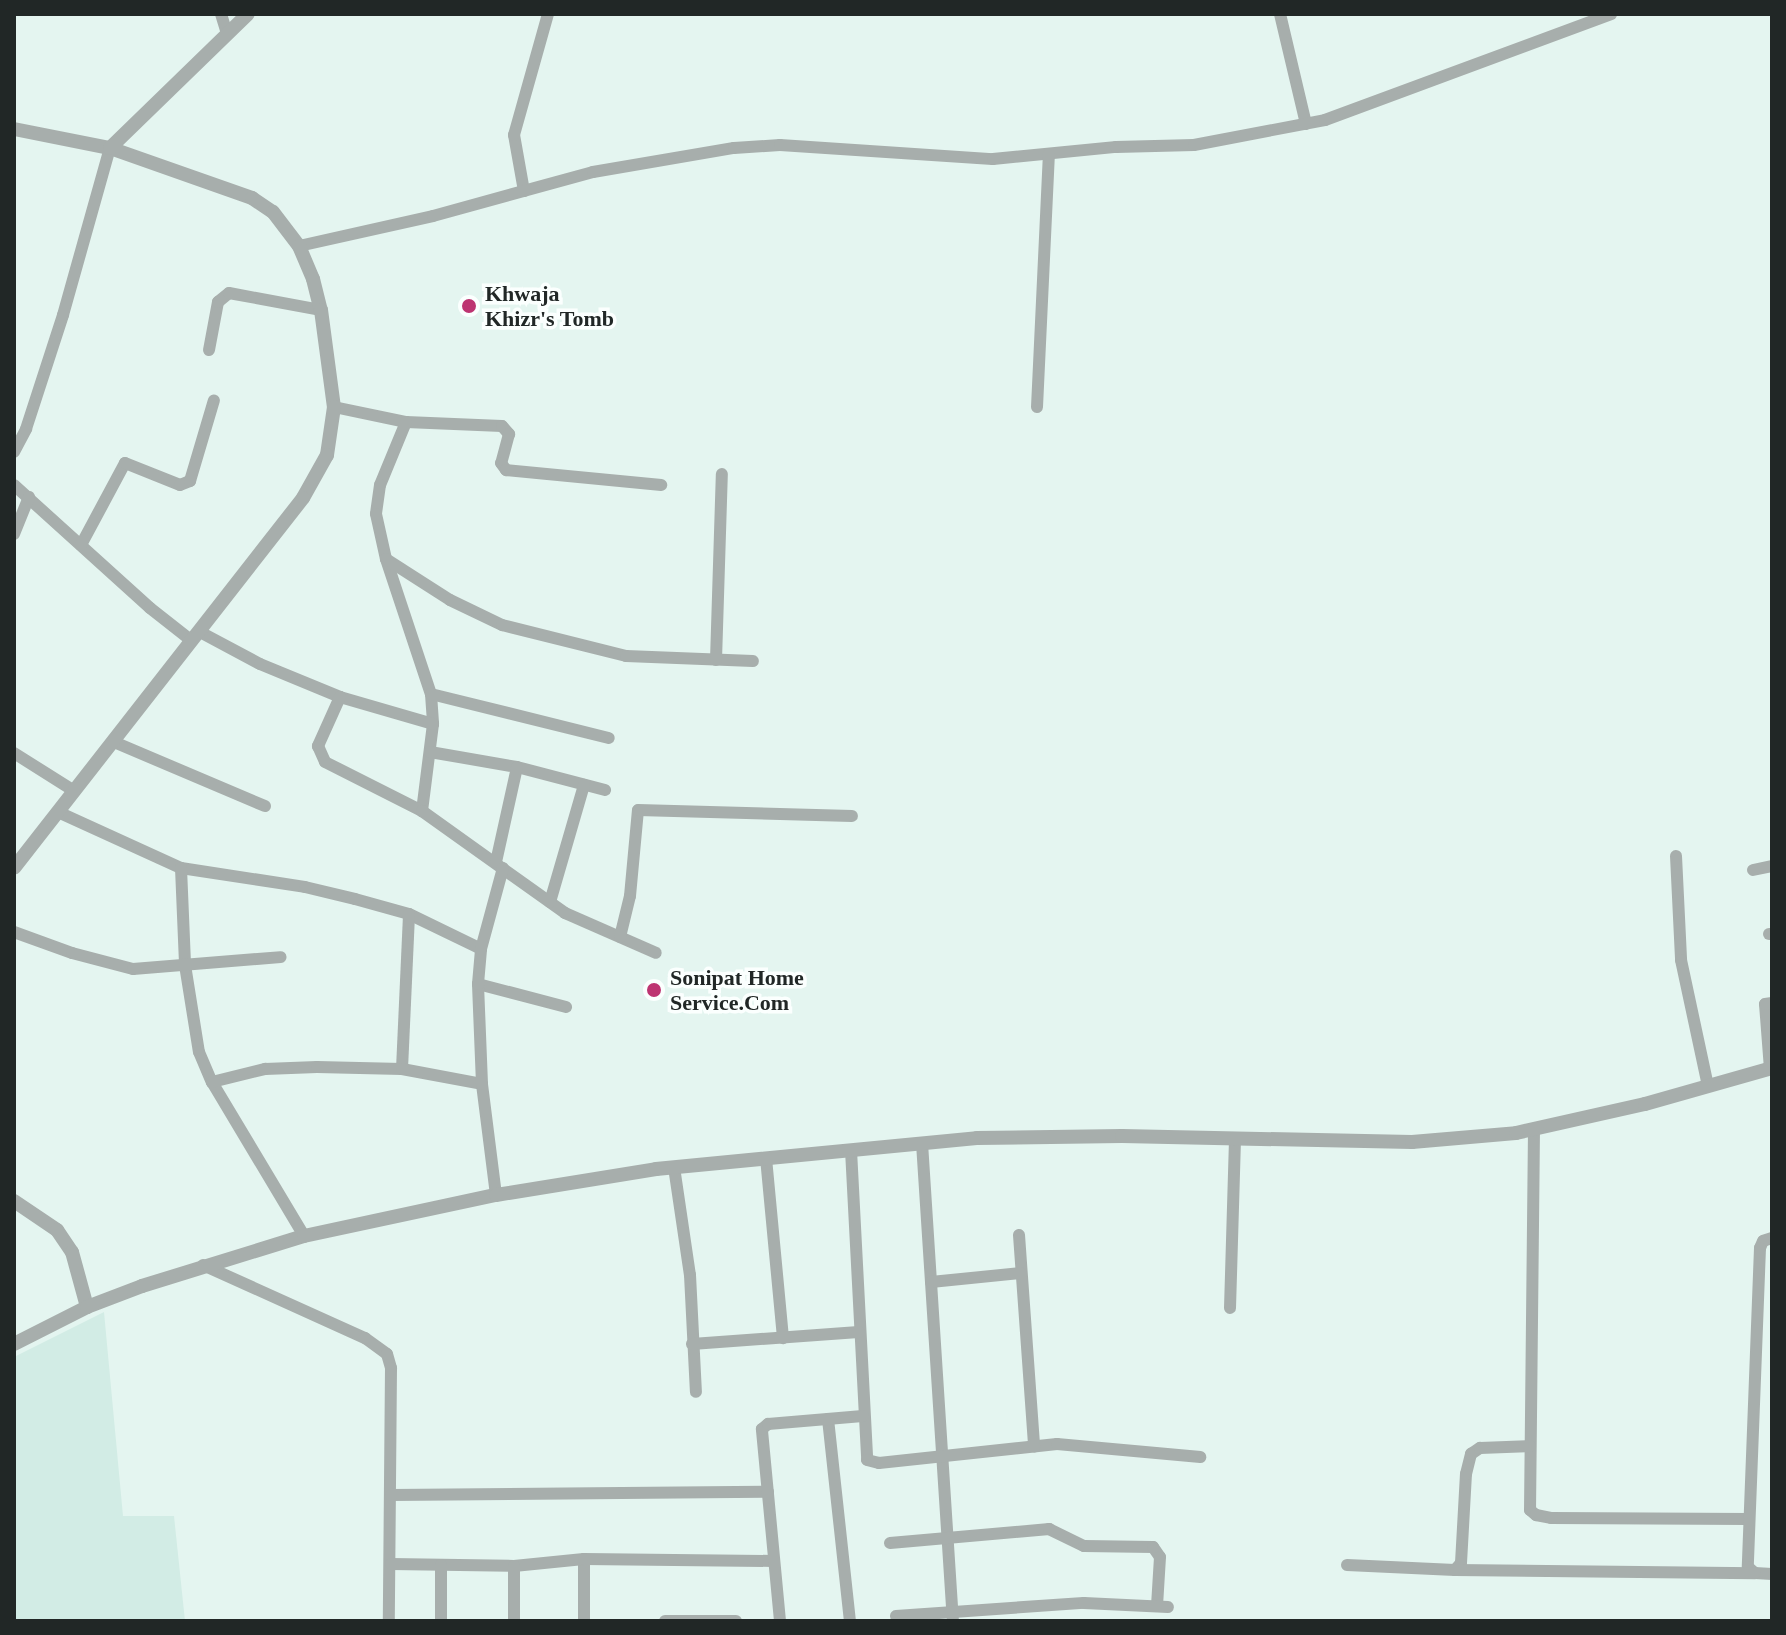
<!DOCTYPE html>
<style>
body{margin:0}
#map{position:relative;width:1786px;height:1635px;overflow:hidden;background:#e4f5f0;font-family:Georgia,serif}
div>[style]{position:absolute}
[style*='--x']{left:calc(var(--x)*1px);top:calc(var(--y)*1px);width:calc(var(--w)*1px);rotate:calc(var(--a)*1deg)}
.built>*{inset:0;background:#d2ece5}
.minor>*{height:12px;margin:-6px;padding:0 6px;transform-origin:6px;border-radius:6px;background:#a7aeac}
.tertiary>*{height:14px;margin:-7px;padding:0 7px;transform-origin:7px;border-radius:7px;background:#a7aeac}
.dots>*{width:22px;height:22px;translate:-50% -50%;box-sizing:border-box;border:4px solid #fbfffe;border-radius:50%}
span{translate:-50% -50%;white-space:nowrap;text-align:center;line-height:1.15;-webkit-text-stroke:7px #fbfffe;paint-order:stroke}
.poi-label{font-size:22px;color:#212726;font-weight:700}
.left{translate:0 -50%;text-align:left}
.frame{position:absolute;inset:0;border:16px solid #212726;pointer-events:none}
</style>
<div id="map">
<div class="built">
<i style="clip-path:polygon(104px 1312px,123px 1516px,174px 1516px,185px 1621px,14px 1621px,14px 1357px)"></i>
</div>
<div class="minor">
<i style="--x:221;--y:14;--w:21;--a:73"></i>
<i style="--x:1280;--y:14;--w:113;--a:76.7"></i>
<i style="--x:524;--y:191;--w:57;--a:-100.1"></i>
<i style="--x:514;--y:135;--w:126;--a:-74.3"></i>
<i style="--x:299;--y:246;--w:137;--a:-12.6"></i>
<i style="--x:433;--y:216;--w:166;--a:-15.4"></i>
<i style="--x:593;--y:172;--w:143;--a:-9.7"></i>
<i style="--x:734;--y:148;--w:46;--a:-3.7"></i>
<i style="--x:780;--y:145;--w:213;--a:3.8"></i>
<i style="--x:993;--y:159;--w:124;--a:-5.6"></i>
<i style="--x:1116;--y:147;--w:78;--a:-1.5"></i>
<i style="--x:1194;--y:145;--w:133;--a:-10.8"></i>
<i style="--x:1325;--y:120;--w:305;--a:-20.3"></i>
<i style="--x:209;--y:350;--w:49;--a:-79.4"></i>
<i style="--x:218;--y:302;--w:14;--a:-39"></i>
<i style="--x:229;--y:293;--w:94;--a:10.5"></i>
<i style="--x:334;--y:407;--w:74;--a:11.8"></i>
<i style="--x:406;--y:422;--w:96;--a:2.4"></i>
<i style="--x:502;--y:426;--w:11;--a:49"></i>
<i style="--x:509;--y:434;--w:30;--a:105"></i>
<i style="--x:501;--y:463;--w:9;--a:54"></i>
<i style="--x:506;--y:470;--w:156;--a:5.5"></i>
<i style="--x:1037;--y:407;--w:253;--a:-87.3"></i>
<i style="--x:406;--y:422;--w:68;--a:112.4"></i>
<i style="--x:380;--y:485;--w:29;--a:98"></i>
<i style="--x:376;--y:514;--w:46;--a:77.5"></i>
<i style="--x:386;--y:559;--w:142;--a:71.6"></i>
<i style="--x:431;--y:694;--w:30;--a:86"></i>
<i style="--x:433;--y:724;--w:88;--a:97.2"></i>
<i style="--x:14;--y:452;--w:26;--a:-62"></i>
<i style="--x:26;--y:429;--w:120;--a:-72"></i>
<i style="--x:63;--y:315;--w:173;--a:-74.3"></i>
<i style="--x:14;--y:485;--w:183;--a:42.1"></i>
<i style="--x:150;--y:608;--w:53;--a:38.2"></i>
<i style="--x:14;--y:534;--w:40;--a:-68"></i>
<i style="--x:81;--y:545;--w:93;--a:-61.8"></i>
<i style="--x:125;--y:463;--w:59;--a:21.8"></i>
<i style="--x:180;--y:485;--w:11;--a:-22"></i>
<i style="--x:190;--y:481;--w:84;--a:-73.5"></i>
<i style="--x:386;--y:559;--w:76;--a:32.6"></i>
<i style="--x:450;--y:600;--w:58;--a:25.7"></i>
<i style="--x:502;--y:625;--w:128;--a:14"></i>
<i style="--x:626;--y:656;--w:127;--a:2.3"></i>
<i style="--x:200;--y:632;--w:68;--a:28.1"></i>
<i style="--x:260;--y:664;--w:87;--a:22.4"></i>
<i style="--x:340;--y:697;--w:97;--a:16.2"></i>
<i style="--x:716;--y:660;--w:186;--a:-88.2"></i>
<i style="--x:431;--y:694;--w:183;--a:13.9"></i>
<i style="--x:340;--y:697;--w:54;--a:114.2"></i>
<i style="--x:318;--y:746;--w:17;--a:66"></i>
<i style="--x:325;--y:762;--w:109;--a:26.8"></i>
<i style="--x:422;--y:811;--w:176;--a:35.5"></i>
<i style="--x:565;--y:913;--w:99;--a:23.7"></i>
<i style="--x:114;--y:742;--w:164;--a:23"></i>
<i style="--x:430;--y:752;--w:88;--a:9.8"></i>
<i style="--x:517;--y:767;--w:91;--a:14.6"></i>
<i style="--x:14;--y:753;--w:71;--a:32.3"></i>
<i style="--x:58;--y:812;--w:135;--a:24.5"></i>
<i style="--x:181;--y:868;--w:125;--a:8.7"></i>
<i style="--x:305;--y:887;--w:51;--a:13.5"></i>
<i style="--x:355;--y:899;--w:56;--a:15.5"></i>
<i style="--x:409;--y:914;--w:80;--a:25.9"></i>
<i style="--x:1676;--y:856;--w:104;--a:87.2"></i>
<i style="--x:1681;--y:960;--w:129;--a:77.9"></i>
<i style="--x:496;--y:862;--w:97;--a:-77.5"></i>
<i style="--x:181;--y:868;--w:97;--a:87.6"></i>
<i style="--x:185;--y:965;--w:88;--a:80.9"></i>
<i style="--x:199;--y:1052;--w:33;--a:67"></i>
<i style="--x:212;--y:1082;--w:179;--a:59.1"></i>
<i style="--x:1753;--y:870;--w:19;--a:-12"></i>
<i style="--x:550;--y:902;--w:122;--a:-73.8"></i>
<i style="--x:14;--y:932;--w:62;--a:19.9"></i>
<i style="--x:72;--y:953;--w:63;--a:14.7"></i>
<i style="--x:133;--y:969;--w:148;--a:-4.6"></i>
<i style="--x:1769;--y:934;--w:3;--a:0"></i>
<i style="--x:620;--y:937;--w:42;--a:-76.3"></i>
<i style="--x:630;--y:896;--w:86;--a:-84.7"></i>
<i style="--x:638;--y:810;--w:214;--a:1.6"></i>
<i style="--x:478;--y:984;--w:91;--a:14.6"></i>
<i style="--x:402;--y:1069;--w:155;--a:-87.4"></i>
<i style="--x:1770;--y:1069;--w:65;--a:-94.4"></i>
<i style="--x:1765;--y:1004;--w:7;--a:-8"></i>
<i style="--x:212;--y:1082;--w:55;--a:-13.8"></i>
<i style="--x:265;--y:1069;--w:52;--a:-2.2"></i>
<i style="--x:317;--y:1067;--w:85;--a:1.3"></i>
<i style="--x:402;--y:1069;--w:81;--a:10.6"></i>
<i style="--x:1534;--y:1129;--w:381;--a:90.6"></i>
<i style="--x:1530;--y:1510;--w:8;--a:40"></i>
<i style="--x:1536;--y:1515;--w:15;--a:11"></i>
<i style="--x:1551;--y:1518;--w:198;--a:0.3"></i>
<i style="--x:922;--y:1143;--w:479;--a:86.3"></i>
<i style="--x:851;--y:1150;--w:310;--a:87"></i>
<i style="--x:867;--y:1460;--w:12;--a:14"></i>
<i style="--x:879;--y:1463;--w:179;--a:-6.1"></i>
<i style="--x:1057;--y:1444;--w:144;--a:5.2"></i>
<i style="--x:766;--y:1158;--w:181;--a:84.6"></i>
<i style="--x:674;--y:1167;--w:109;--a:81.6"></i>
<i style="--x:690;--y:1275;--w:117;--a:87.1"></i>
<i style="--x:496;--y:1195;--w:112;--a:-97.2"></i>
<i style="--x:482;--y:1084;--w:100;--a:-92.3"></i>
<i style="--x:478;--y:984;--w:35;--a:-85"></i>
<i style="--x:481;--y:949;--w:84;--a:-74.8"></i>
<i style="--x:1019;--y:1235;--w:212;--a:85.9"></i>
<i style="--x:1772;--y:1238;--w:9;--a:162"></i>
<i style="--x:1763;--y:1241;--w:8;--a:113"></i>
<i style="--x:1760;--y:1248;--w:319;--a:92.2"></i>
<i style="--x:1748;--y:1567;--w:9;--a:41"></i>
<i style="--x:1755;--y:1573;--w:17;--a:3"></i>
<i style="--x:203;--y:1265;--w:178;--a:24.3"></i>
<i style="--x:365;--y:1338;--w:27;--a:36"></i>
<i style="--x:387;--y:1354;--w:15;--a:74"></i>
<i style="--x:391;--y:1368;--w:253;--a:90.5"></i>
<i style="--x:931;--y:1282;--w:90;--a:-5.7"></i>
<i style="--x:1230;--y:1308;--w:170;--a:-88.3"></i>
<i style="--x:692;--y:1344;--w:167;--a:-4.1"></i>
<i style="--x:828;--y:1419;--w:203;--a:83.8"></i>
<i style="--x:391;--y:1495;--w:377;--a:-0.5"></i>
<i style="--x:890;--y:1543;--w:160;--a:-5"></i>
<i style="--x:1049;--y:1529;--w:39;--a:26"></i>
<i style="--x:1084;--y:1546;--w:69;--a:0.8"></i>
<i style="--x:1153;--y:1547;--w:12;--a:55"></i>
<i style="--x:1160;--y:1557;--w:49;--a:93.5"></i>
<i style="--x:584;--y:1559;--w:62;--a:90"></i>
<i style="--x:391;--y:1564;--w:123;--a:0.9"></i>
<i style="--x:514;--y:1566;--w:70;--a:-5.7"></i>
<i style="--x:584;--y:1559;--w:190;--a:0.6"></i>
<i style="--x:1347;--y:1565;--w:108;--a:2.7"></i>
<i style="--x:1455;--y:1570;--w:9;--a:-49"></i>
<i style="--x:1461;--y:1563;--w:89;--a:-86.8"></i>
<i style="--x:1466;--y:1474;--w:21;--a:-76"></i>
<i style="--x:1471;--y:1454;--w:11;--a:-34"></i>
<i style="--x:1480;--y:1448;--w:50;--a:-2.3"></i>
<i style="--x:1455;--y:1570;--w:300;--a:0.6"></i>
<i style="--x:896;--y:1616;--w:188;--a:-4"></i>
<i style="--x:1084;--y:1603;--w:84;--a:2.7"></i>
<i style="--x:441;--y:1621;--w:56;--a:-90"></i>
<i style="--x:514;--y:1621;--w:55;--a:-90"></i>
<i style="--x:665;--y:1621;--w:71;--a:0"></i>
<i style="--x:780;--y:1621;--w:193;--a:-95.4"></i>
<i style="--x:762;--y:1429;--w:8;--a:-40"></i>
<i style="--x:768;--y:1424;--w:95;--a:-4.8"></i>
</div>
<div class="tertiary">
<i style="--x:14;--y:129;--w:98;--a:11.2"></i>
<i style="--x:110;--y:148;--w:151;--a:19.4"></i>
<i style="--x:252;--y:198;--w:25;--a:34"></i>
<i style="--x:273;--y:212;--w:43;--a:52.6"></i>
<i style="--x:299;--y:246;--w:36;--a:67"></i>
<i style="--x:313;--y:279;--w:32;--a:76"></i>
<i style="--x:321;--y:310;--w:98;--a:82.4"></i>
<i style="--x:334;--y:407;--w:49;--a:98.3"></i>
<i style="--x:327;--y:455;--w:49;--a:119.2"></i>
<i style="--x:303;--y:498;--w:469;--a:128"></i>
<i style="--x:110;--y:148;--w:192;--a:-44.2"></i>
<i style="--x:14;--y:1201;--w:52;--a:34"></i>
<i style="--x:57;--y:1230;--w:27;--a:56"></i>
<i style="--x:72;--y:1252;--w:57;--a:74.7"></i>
<i style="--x:14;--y:1344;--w:82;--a:-26.9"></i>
<i style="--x:87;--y:1307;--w:59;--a:-20.9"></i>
<i style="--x:142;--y:1286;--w:170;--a:-17.2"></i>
<i style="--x:304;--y:1236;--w:196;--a:-12.1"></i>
<i style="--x:496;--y:1195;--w:162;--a:-9.2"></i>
<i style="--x:656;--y:1169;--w:322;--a:-5.5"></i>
<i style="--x:977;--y:1138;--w:145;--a:-0.8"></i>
<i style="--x:1122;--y:1136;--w:290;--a:1.2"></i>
<i style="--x:1412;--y:1142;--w:104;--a:-4.9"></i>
<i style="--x:1516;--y:1133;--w:132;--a:-12.7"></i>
<i style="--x:1645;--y:1104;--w:132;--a:-15.8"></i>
</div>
<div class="dots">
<i style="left:469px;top:306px;background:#bd3471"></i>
<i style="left:654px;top:990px;background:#bd3471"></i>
</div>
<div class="poi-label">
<span class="left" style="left:485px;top:306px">Khwaja<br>Khizr's Tomb</span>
<span class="left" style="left:670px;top:990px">Sonipat Home<br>Service.Com</span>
</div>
<div class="frame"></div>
</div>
